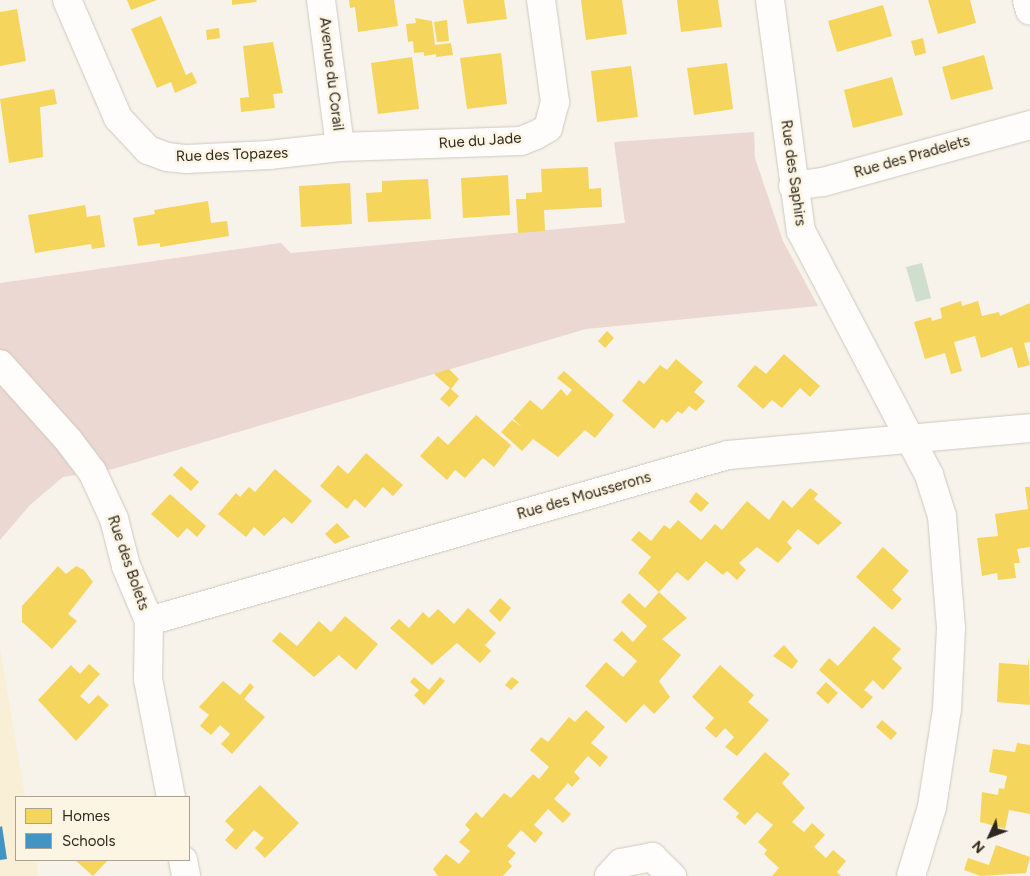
<!DOCTYPE html>
<style>
body{margin:0}
#map{position:relative;width:1030px;height:876px;overflow:hidden;background:#f7f3ea;font-family:Figtree,sans-serif}
div>[style]{position:absolute}
[style*='--x']{left:calc(var(--x)*1px);top:calc(var(--y)*1px);width:calc(var(--w)*1px);rotate:calc(var(--a)*1deg)}
.built>*{inset:0;background:#f9eed6}
.green>*{inset:0;background:#ecd8d2}
.water>*{inset:0;background:#d0dfcd}
.homes>*{inset:0;background:#f6d55c}
.schools>*{inset:0;background:#4393c3}
.roads{filter:drop-shadow(0 0 1px #cdc9c0) drop-shadow(0 0 1px #cdc9c0)}
.street>*{height:28px;margin:-14px;padding:0 14px;transform-origin:14px;border-radius:14px;background:#fefdfc}
span{translate:-50% -50%;white-space:nowrap;text-align:center;line-height:1.15;-webkit-text-stroke:5px #fdf5e4;paint-order:stroke}
.street-label{font-size:15px;color:#2d281e}
.legend{position:absolute;left:15px;top:796px;width:175px;height:65px;box-sizing:border-box;background:#fdf5e4;border:1px solid #aaa395;margin:0;padding:6px 9px;list-style:none;font-size:15px;color:#2d281e}
.legend li{display:flex;align-items:center;gap:10px;height:25px}
.legend b{width:25px;border:1px solid #aaa395}
.north{position:absolute;left:965px;top:811px;width:50px;height:50px;-webkit-text-stroke:4px #fdf5e4;paint-order:stroke;rotate:227deg;font-size:14px;font-weight:700;line-height:20px;text-align:center;color:#2d281e}
.north::after{content:'';display:block;margin:auto;width:18px;height:22px;background:#2d281e;clip-path:polygon(50% 0,100% 100%,50% 72%,0 100%)}
</style>
<div id="map">
<div class="built">
<i style="clip-path:polygon(0 648px,25px 797px,16px 797px,16px 860px,36px 860px,38px 876px,0 876px)"></i>
</div>
<div class="green">
<i style="clip-path:polygon(754px 132px,755px 158px,783px 241px,818px 306px,586px 329px,113px 469px,63px 477px,30px 505px,0 540px,0 283px,281px 243px,291px 253px,625px 223px,614px 142px)"></i>
</div>
<div class="water">
<i style="clip-path:polygon(922px 263px,931px 298px,916px 302px,906px 267px)"></i>
</div>
<div class="homes">
<i style="clip-path:polygon(127px 0,157px 0,131px 10px)"></i>
<i style="clip-path:polygon(232px 0,256px 0,257px 2px,232px 5px)"></i>
<i style="clip-path:polygon(349px 0,394px 0,398px 26px,358px 32px,355px 7px,350px 8px)"></i>
<i style="clip-path:polygon(463px 0,504px 0,507px 19px,467px 24px)"></i>
<i style="clip-path:polygon(581px 0,622px 0,627px 34px,586px 40px)"></i>
<i style="clip-path:polygon(677px 0,718px 0,722px 27px,681px 32px)"></i>
<i style="clip-path:polygon(928px 0,970px 0,976px 23px,938px 34px)"></i>
<i style="clip-path:polygon(883px 5px,892px 36px,837px 52px,828px 21px)"></i>
<i style="clip-path:polygon(17px 9px,26px 61px,0 66px,0 12px)"></i>
<i style="clip-path:polygon(161px 16px,186px 75px,192px 72px,197px 83px,175px 93px,171px 82px,157px 88px,131px 29px)"></i>
<i style="clip-path:polygon(415px 18px,432px 21px,435px 45px,451px 43px,453px 55px,436px 57px,436px 54px,424px 56px,424px 52px,414px 53px,413px 41px,408px 42px,406px 24px,416px 23px)"></i>
<i style="clip-path:polygon(447px 20px,449px 41px,437px 42px,434px 22px)"></i>
<i style="clip-path:polygon(219px 28px,220px 38px,207px 40px,206px 30px)"></i>
<i style="clip-path:polygon(923px 38px,926px 53px,915px 56px,911px 41px)"></i>
<i style="clip-path:polygon(273px 42px,283px 93px,273px 94px,275px 108px,241px 112px,240px 98px,249px 97px,243px 46px)"></i>
<i style="clip-path:polygon(501px 53px,507px 104px,467px 109px,460px 58px)"></i>
<i style="clip-path:polygon(984px 55px,993px 89px,951px 100px,942px 67px)"></i>
<i style="clip-path:polygon(412px 57px,419px 109px,378px 114px,371px 63px)"></i>
<i style="clip-path:polygon(727px 63px,733px 109px,694px 115px,687px 68px)"></i>
<i style="clip-path:polygon(631px 66px,638px 117px,597px 122px,591px 71px)"></i>
<i style="clip-path:polygon(892px 77px,903px 115px,853px 128px,844px 90px)"></i>
<i style="clip-path:polygon(54px 89px,57px 104px,40px 107px,43px 157px,9px 163px,0 99px)"></i>
<i style="clip-path:polygon(588px 167px,589px 189px,601px 188px,602px 207px,544px 210px,545px 231px,518px 233px,516px 199px,526px 199px,526px 193px,542px 192px,541px 169px)"></i>
<i style="clip-path:polygon(508px 175px,510px 215px,463px 218px,461px 178px)"></i>
<i style="clip-path:polygon(428px 179px,431px 219px,368px 222px,366px 193px,382px 192px,382px 181px)"></i>
<i style="clip-path:polygon(350px 183px,352px 224px,301px 227px,299px 186px)"></i>
<i style="clip-path:polygon(208px 201px,211px 223px,227px 221px,229px 236px,160px 247px,160px 243px,138px 246px,133px 218px,155px 214px,154px 210px)"></i>
<i style="clip-path:polygon(85px 205px,87px 217px,100px 215px,105px 247px,92px 249px,91px 244px,35px 253px,28px 215px)"></i>
<i style="clip-path:polygon(961px 301px,962px 306px,978px 301px,982px 316px,999px 312px,1000px 316px,1030px 303px,1030px 342px,1024px 343px,1030px 365px,1018px 368px,1012px 347px,981px 358px,975px 336px,954px 342px,962px 371px,951px 374px,945px 353px,925px 359px,914px 322px,931px 317px,932px 321px,942px 318px,940px 308px)"></i>
<i style="clip-path:polygon(607px 331px,614px 338px,605px 348px,598px 341px)"></i>
<i style="clip-path:polygon(784px 354px,820px 386px,810px 397px,800px 388px,782px 408px,772px 400px,763px 409px,737px 386px,755px 365px,766px 374px)"></i>
<i style="clip-path:polygon(676px 359px,703px 382px,694px 392px,705px 401px,696px 411px,689px 406px,682px 414px,678px 411px,667px 423px,662px 419px,654px 429px,622px 401px,639px 380px,644px 384px,660px 365px,667px 370px)"></i>
<i style="clip-path:polygon(449px 369px,459px 379px,451px 389px,459px 396px,449px 407px,440px 399px,450px 388px,434px 374px)"></i>
<i style="clip-path:polygon(564px 371px,614px 415px,595px 438px,585px 430px,558px 457px,533px 439px,522px 451px,501px 432px,512px 420px,522px 427px,513px 419px,530px 400px,542px 410px,561px 389px,567px 396px,572px 390px,557px 378px)"></i>
<i style="clip-path:polygon(476px 415px,511px 445px,494px 467px,483px 458px,465px 478px,455px 470px,447px 480px,420px 456px,438px 436px,448px 445px)"></i>
<i style="clip-path:polygon(366px 453px,403px 485px,393px 496px,383px 487px,365px 508px,355px 499px,347px 509px,320px 486px,338px 465px,348px 474px)"></i>
<i style="clip-path:polygon(181px 466px,199px 482px,191px 491px,173px 475px)"></i>
<i style="clip-path:polygon(275px 469px,312px 501px,292px 524px,284px 517px,264px 536px,254px 527px,246px 537px,218px 514px,236px 493px,240px 497px,249px 487px,255px 492px)"></i>
<i style="clip-path:polygon(1025px 487px,1030px 487px,1030px 547px,1017px 549px,1020px 563px,1014px 563px,1016px 578px,998px 580px,997px 573px,982px 576px,977px 538px,998px 536px,995px 514px,1028px 509px)"></i>
<i style="clip-path:polygon(810px 488px,818px 494px,814px 499px,842px 523px,818px 545px,798px 529px,787px 542px,792px 548px,778px 563px,757px 547px,739px 563px,746px 570px,737px 580px,727px 571px,723px 575px,706px 561px,688px 581px,677px 572px,659px 592px,638px 573px,651px 557px,631px 540px,639px 531px,651px 541px,664px 525px,670px 529px,678px 520px,701px 540px,715px 524px,722px 530px,747px 501px,769px 520px,783px 500px,792px 508px)"></i>
<i style="clip-path:polygon(696px 492px,709px 503px,701px 512px,689px 502px)"></i>
<i style="clip-path:polygon(170px 494px,206px 526px,197px 537px,187px 528px,178px 538px,151px 514px)"></i>
<i style="clip-path:polygon(337px 523px,350px 537px,335px 544px,325px 534px)"></i>
<i style="clip-path:polygon(883px 547px,909px 571px,892px 590px,902px 599px,892px 610px,856px 577px)"></i>
<i style="clip-path:polygon(58px 566px,66px 574px,76px 566px,84px 570px,93px 582px,68px 614px,77px 621px,52px 649px,22px 622px,22px 606px)"></i>
<i style="clip-path:polygon(659px 592px,687px 618px,662px 639px,681px 655px,659px 681px,670px 697px,654px 714px,644px 704px,626px 723px,585px 686px,606px 662px,623px 677px,637px 661px,613px 640px,622px 631px,633px 642px,647px 626px,621px 602px,629px 593px,645px 608px)"></i>
<i style="clip-path:polygon(500px 598px,511px 608px,500px 622px,489px 611px)"></i>
<i style="clip-path:polygon(468px 608px,496px 633px,485px 645px,491px 651px,480px 663px,457px 643px,432px 665px,390px 628px,399px 619px,409px 628px,423px 612px,429px 618px,438px 609px,454px 624px)"></i>
<i style="clip-path:polygon(345px 616px,378px 644px,356px 670px,339px 655px,314px 677px,272px 641px,280px 632px,297px 646px,319px 621px,331px 632px)"></i>
<i style="clip-path:polygon(874px 626px,901px 649px,892px 659px,902px 668px,883px 690px,873px 680px,864px 690px,873px 697px,862px 709px,819px 670px,829px 658px,838px 666px)"></i>
<i style="clip-path:polygon(784px 645px,798px 661px,792px 669px,773px 656px)"></i>
<i style="clip-path:polygon(1029px 657px,1030px 705px,997px 702px,999px 663px,1028px 665px)"></i>
<i style="clip-path:polygon(89px 664px,100px 674px,80px 696px,89px 704px,98px 695px,109px 705px,76px 741px,38px 700px,71px 665px,80px 674px)"></i>
<i style="clip-path:polygon(720px 665px,754px 695px,748px 702px,769px 720px,737px 756px,725px 747px,734px 737px,725px 728px,716px 738px,705px 728px,714px 718px,692px 697px)"></i>
<i style="clip-path:polygon(414px 677px,429px 690px,440px 677px,445px 681px,424px 705px,414px 695px,419px 690px,410px 682px)"></i>
<i style="clip-path:polygon(512px 677px,519px 682px,511px 690px,505px 685px)"></i>
<i style="clip-path:polygon(223px 681px,240px 695px,250px 683px,254px 687px,244px 699px,265px 717px,232px 754px,221px 744px,230px 734px,220px 725px,211px 735px,200px 726px,209px 715px,199px 707px)"></i>
<i style="clip-path:polygon(826px 682px,838px 693px,828px 704px,816px 693px)"></i>
<i style="clip-path:polygon(586px 710px,605px 727px,591px 743px,608px 757px,600px 767px,588px 756px,574px 772px,580px 778px,572px 787px,568px 783px,554px 799px,571px 814px,563px 823px,548px 809px,534px 825px,543px 833px,535px 843px,521px 830px,507px 846px,516px 853px,508px 862px,512px 866px,503px 876px,438px 876px,433px 869px,446px 854px,459px 864px,470px 851px,459px 842px,470px 830px,465px 825px,476px 812px,482px 818px,504px 793px,511px 798px,533px 774px,539px 779px,549px 767px,530px 750px,541px 737px,548px 742px,569px 717px,575px 722px)"></i>
<i style="clip-path:polygon(882px 720px,897px 733px,891px 740px,876px 727px)"></i>
<i style="clip-path:polygon(1017px 743px,1030px 745px,1030px 814px,1009px 810px,1005px 829px,980px 822px,982px 792px,998px 795px,999px 788px,1004px 789px,1007px 776px,989px 772px,993px 749px,1015px 752px)"></i>
<i style="clip-path:polygon(765px 752px,790px 774px,782px 783px,805px 808px,792px 822px,804px 832px,812px 823px,825px 835px,814px 847px,826px 858px,833px 850px,846px 861px,837px 872px,841px 876px,772px 876px,779px 868px,764px 854px,767px 850px,758px 842px,773px 825px,757px 812px,745px 825px,736px 817px,739px 813px,723px 799px)"></i>
<i style="clip-path:polygon(260px 785px,299px 823px,265px 858px,255px 848px,264px 838px,254px 830px,236px 850px,225px 840px,234px 830px,225px 821px)"></i>
<i style="clip-path:polygon(996px 845px,1030px 857px,1026px 873px,981px 876px,964px 870px,968px 858px,989px 865px)"></i>
<i style="clip-path:polygon(75px 860px,108px 860px,93px 876px)"></i>
</div>
<div class="schools">
<i style="clip-path:polygon(2px 826px,7px 859px,0 860px,0 827px)"></i>
</div>
<div class="roads">
<div class="street">
<i style="--x:67;--y:0;--w:129;--a:66.6"></i>
<i style="--x:118;--y:118;--w:44;--a:46.8"></i>
<i style="--x:148;--y:150;--w:20;--a:20"></i>
<i style="--x:167;--y:157;--w:20;--a:6"></i>
<i style="--x:187;--y:159;--w:82;--a:-2.8"></i>
<i style="--x:269;--y:155;--w:71;--a:-6.4"></i>
<i style="--x:340;--y:147;--w:181;--a:-1.9"></i>
<i style="--x:521;--y:141;--w:16;--a:-22"></i>
<i style="--x:536;--y:135;--w:14;--a:-30"></i>
<i style="--x:548;--y:128;--w:27;--a:-75"></i>
<i style="--x:555;--y:102;--w:103;--a:-97.8"></i>
<i style="--x:321;--y:0;--w:148;--a:82.6"></i>
<i style="--x:770;--y:0;--w:233;--a:82.4"></i>
<i style="--x:801;--y:231;--w:276;--a:62.3"></i>
<i style="--x:929;--y:475;--w:43;--a:72.4"></i>
<i style="--x:942;--y:516;--w:112;--a:85.4"></i>
<i style="--x:951;--y:628;--w:81;--a:92.8"></i>
<i style="--x:947;--y:709;--w:99;--a:98.7"></i>
<i style="--x:932;--y:807;--w:72;--a:106.9"></i>
<i style="--x:1027;--y:0;--w:11;--a:75"></i>
<i style="--x:793;--y:186;--w:30;--a:-8"></i>
<i style="--x:823;--y:182;--w:215;--a:-15.4"></i>
<i style="--x:0;--y:364;--w:103;--a:48.1"></i>
<i style="--x:69;--y:441;--w:38;--a:53"></i>
<i style="--x:92;--y:471;--w:53;--a:65.4"></i>
<i style="--x:114;--y:519;--w:49;--a:75.7"></i>
<i style="--x:126;--y:566;--w:60;--a:67.3"></i>
<i style="--x:149;--y:621;--w:58;--a:91"></i>
<i style="--x:148;--y:679;--w:120;--a:79"></i>
<i style="--x:149;--y:621;--w:602;--a:-16"></i>
<i style="--x:728;--y:455;--w:303;--a:-5.1"></i>
<i style="--x:183;--y:860;--w:16;--a:79"></i>
<i style="--x:609;--y:876;--w:18;--a:-47"></i>
<i style="--x:621;--y:863;--w:32;--a:-11"></i>
<i style="--x:652;--y:857;--w:28;--a:44"></i>
</div>
</div>
<div class="street-label">
<span style="left:331px;top:74px;rotate:83deg">Avenue du Corail</span>
<span style="left:480px;top:141px;rotate:-4deg">Rue du Jade</span>
<span style="left:232px;top:155px;rotate:-2deg">Rue des Topazes</span>
<span style="left:912px;top:157px;rotate:-16deg">Rue des Pradelets</span>
<span style="left:793px;top:173px;rotate:82deg">Rue des Saphirs</span>
<span style="left:584px;top:496px;rotate:-16deg">Rue des Mousserons</span>
<span style="left:128px;top:563px;rotate:71deg">Rue des Bolets</span>
</div>
<ul class="legend">
<li><b style="height:14px;background:#f6d55c"></b>Homes</li>
<li><b style="height:14px;background:#4393c3"></b>Schools</li>
</ul>
<div class="north">N</div>
</div>
